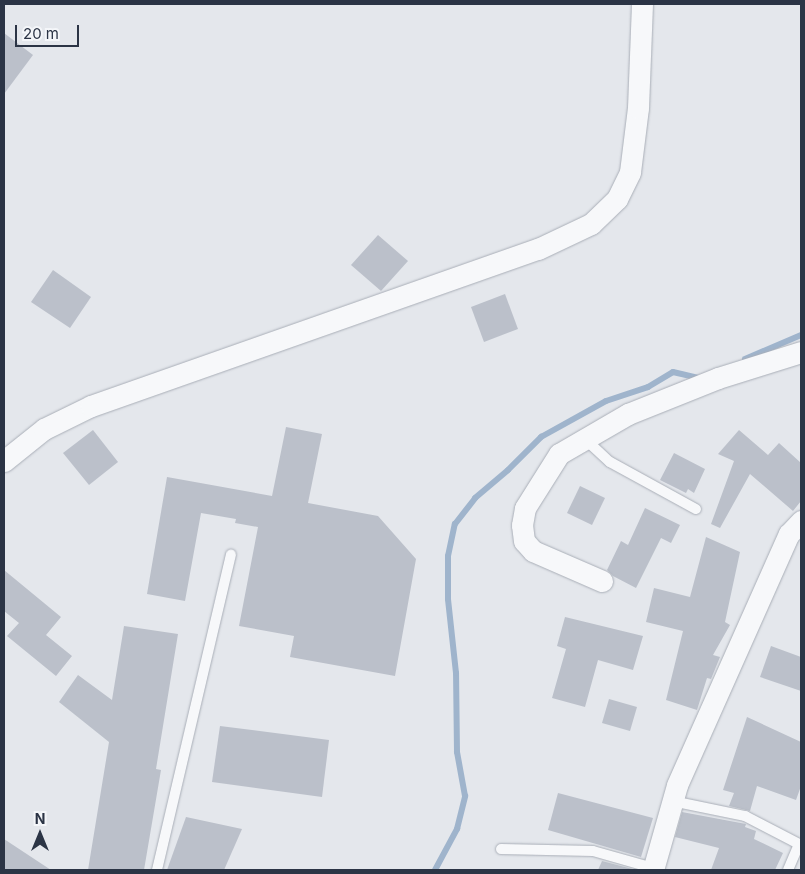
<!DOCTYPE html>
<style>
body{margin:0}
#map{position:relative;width:805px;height:874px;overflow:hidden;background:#e4e7ec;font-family:Inter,sans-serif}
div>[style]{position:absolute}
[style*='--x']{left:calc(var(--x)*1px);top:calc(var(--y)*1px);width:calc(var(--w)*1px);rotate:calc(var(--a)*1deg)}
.stream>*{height:6px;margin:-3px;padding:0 3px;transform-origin:3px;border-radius:3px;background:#9fb4cc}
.building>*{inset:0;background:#bbc0ca}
.roads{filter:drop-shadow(0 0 1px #a9aeb7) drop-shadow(0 0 1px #a9aeb7)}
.service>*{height:10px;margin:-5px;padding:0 5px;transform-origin:5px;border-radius:5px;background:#f7f8fa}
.minor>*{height:21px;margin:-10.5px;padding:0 10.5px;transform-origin:10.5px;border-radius:10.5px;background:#f7f8fa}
span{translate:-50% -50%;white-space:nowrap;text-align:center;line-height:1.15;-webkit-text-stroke:4.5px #f4f6f9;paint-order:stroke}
.frame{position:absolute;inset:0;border:5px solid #2b3445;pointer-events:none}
.north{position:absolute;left:15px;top:809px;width:50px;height:50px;-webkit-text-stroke:4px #f4f6f9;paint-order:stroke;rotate:0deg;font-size:14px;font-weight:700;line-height:20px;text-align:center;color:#2b3445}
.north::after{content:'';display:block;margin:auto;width:18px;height:22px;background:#2b3445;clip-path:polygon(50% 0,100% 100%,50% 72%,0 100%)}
.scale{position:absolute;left:15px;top:25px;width:64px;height:22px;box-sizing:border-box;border:2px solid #2b3445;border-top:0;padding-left:6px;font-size:15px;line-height:18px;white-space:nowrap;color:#2b3445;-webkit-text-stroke:4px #f4f6f9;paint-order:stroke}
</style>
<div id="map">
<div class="stream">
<i style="--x:745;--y:359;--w:61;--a:-23.2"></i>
<i style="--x:435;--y:870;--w:47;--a:-61.8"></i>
<i style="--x:457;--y:829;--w:34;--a:-76"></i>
<i style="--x:465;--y:796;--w:45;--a:-100.3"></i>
<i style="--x:457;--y:752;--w:79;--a:-90.7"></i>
<i style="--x:456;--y:673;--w:74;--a:-96.2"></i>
<i style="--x:448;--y:599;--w:43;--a:-90"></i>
<i style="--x:448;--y:556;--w:33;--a:-78"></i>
<i style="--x:455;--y:524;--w:33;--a:-52"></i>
<i style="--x:475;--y:498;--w:43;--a:-40.3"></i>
<i style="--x:508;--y:470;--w:47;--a:-45"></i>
<i style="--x:541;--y:437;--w:74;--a:-29"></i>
<i style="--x:606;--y:401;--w:44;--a:-18.4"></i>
<i style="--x:648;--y:387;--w:29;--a:-31"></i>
<i style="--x:673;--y:372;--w:27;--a:13"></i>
</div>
<div class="building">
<i style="clip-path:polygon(4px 33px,33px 55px,4px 94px)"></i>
<i style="clip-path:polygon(378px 235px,408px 261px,381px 291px,351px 265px)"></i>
<i style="clip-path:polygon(53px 270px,91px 297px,70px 328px,31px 302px)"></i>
<i style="clip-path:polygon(505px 294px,518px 329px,484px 342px,471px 307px)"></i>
<i style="clip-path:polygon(286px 427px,322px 434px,308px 503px,378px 516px,416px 559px,395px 676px,290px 657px,294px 636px,239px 626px,258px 527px,235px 523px,236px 519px,201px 513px,185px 601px,147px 594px,167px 477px,272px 496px)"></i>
<i style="clip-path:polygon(93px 430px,118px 462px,89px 485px,63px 453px)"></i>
<i style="clip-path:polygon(739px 430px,768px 455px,779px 443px,801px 463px,801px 501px,793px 511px,750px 474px,720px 528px,711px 524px,734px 461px,718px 454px)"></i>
<i style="clip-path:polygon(674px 453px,705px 469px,694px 493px,688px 489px,686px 493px,660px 480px)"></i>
<i style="clip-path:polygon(580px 486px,605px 498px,592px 525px,567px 513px)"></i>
<i style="clip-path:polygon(645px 508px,680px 525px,671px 543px,661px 538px,636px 588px,613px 576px,607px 570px,621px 541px,628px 545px)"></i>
<i style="clip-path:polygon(706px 537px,740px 552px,725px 622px,730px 625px,713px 655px,720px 657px,711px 679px,707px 678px,697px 710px,666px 700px,683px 631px,646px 622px,654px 588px,690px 597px)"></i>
<i style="clip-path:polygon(4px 570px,61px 617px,46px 635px,72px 656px,56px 676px,7px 636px,19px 623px,4px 611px)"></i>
<i style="clip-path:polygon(565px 617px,643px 636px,633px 670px,598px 660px,585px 707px,552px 698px,566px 649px,557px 646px)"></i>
<i style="clip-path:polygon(124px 626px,178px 634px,156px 769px,161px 770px,144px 870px,88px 870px,109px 742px,59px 702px,78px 675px,112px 700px)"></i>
<i style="clip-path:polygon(771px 646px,801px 657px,801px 691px,760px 677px)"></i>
<i style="clip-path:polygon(609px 699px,637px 707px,630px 731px,602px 723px)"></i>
<i style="clip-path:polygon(747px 717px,801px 742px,801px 786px,796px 800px,757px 786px,750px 811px,729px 806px,734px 793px,723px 790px)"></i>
<i style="clip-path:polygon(220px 726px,329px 740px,322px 797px,212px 782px)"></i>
<i style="clip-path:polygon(558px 793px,653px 818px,641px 857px,548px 830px)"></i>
<i style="clip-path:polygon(682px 812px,746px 824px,745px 827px,756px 831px,754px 839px,783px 853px,775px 870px,711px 870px,719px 848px,675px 837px)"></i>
<i style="clip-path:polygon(186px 817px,242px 829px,224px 870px,167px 870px)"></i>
<i style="clip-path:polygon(4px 839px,51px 870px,4px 870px)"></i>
<i style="clip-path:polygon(602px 861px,636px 870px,598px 870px)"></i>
</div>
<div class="roads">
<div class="service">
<i style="--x:585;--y:439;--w:34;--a:43"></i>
<i style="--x:610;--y:462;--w:98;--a:28.7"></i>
<i style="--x:672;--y:801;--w:75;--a:11.6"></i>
<i style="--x:745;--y:816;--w:63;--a:27.4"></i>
<i style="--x:501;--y:849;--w:92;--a:1.2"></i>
<i style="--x:593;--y:851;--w:62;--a:15.8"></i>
<i style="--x:157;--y:870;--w:324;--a:-76.8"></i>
<i style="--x:788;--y:870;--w:28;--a:-67"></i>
</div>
<div class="minor">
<i style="--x:4;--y:461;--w:51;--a:-38.7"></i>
<i style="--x:44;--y:429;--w:52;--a:-26.1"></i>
<i style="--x:91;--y:406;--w:474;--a:-19.4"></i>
<i style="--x:538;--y:249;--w:59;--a:-25.3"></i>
<i style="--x:591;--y:224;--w:36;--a:-44"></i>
<i style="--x:617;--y:199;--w:30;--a:-64"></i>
<i style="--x:630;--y:172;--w:64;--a:-82.9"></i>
<i style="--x:638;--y:108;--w:104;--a:-87.8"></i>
<i style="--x:602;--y:581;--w:75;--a:-156.5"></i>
<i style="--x:533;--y:551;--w:13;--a:-132"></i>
<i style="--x:524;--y:541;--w:16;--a:-97"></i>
<i style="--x:522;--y:525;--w:17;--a:-80"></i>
<i style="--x:525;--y:508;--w:64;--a:-57.8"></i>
<i style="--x:559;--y:454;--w:80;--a:-30.1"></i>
<i style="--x:628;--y:414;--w:97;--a:-21.8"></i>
<i style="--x:718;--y:378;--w:87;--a:-17.4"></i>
<i style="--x:653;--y:870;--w:88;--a:-74.2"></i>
<i style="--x:677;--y:785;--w:275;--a:-66"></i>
<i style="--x:789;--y:534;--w:18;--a:-47"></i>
</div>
</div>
<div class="frame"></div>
<div class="north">N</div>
<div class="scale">20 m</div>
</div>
